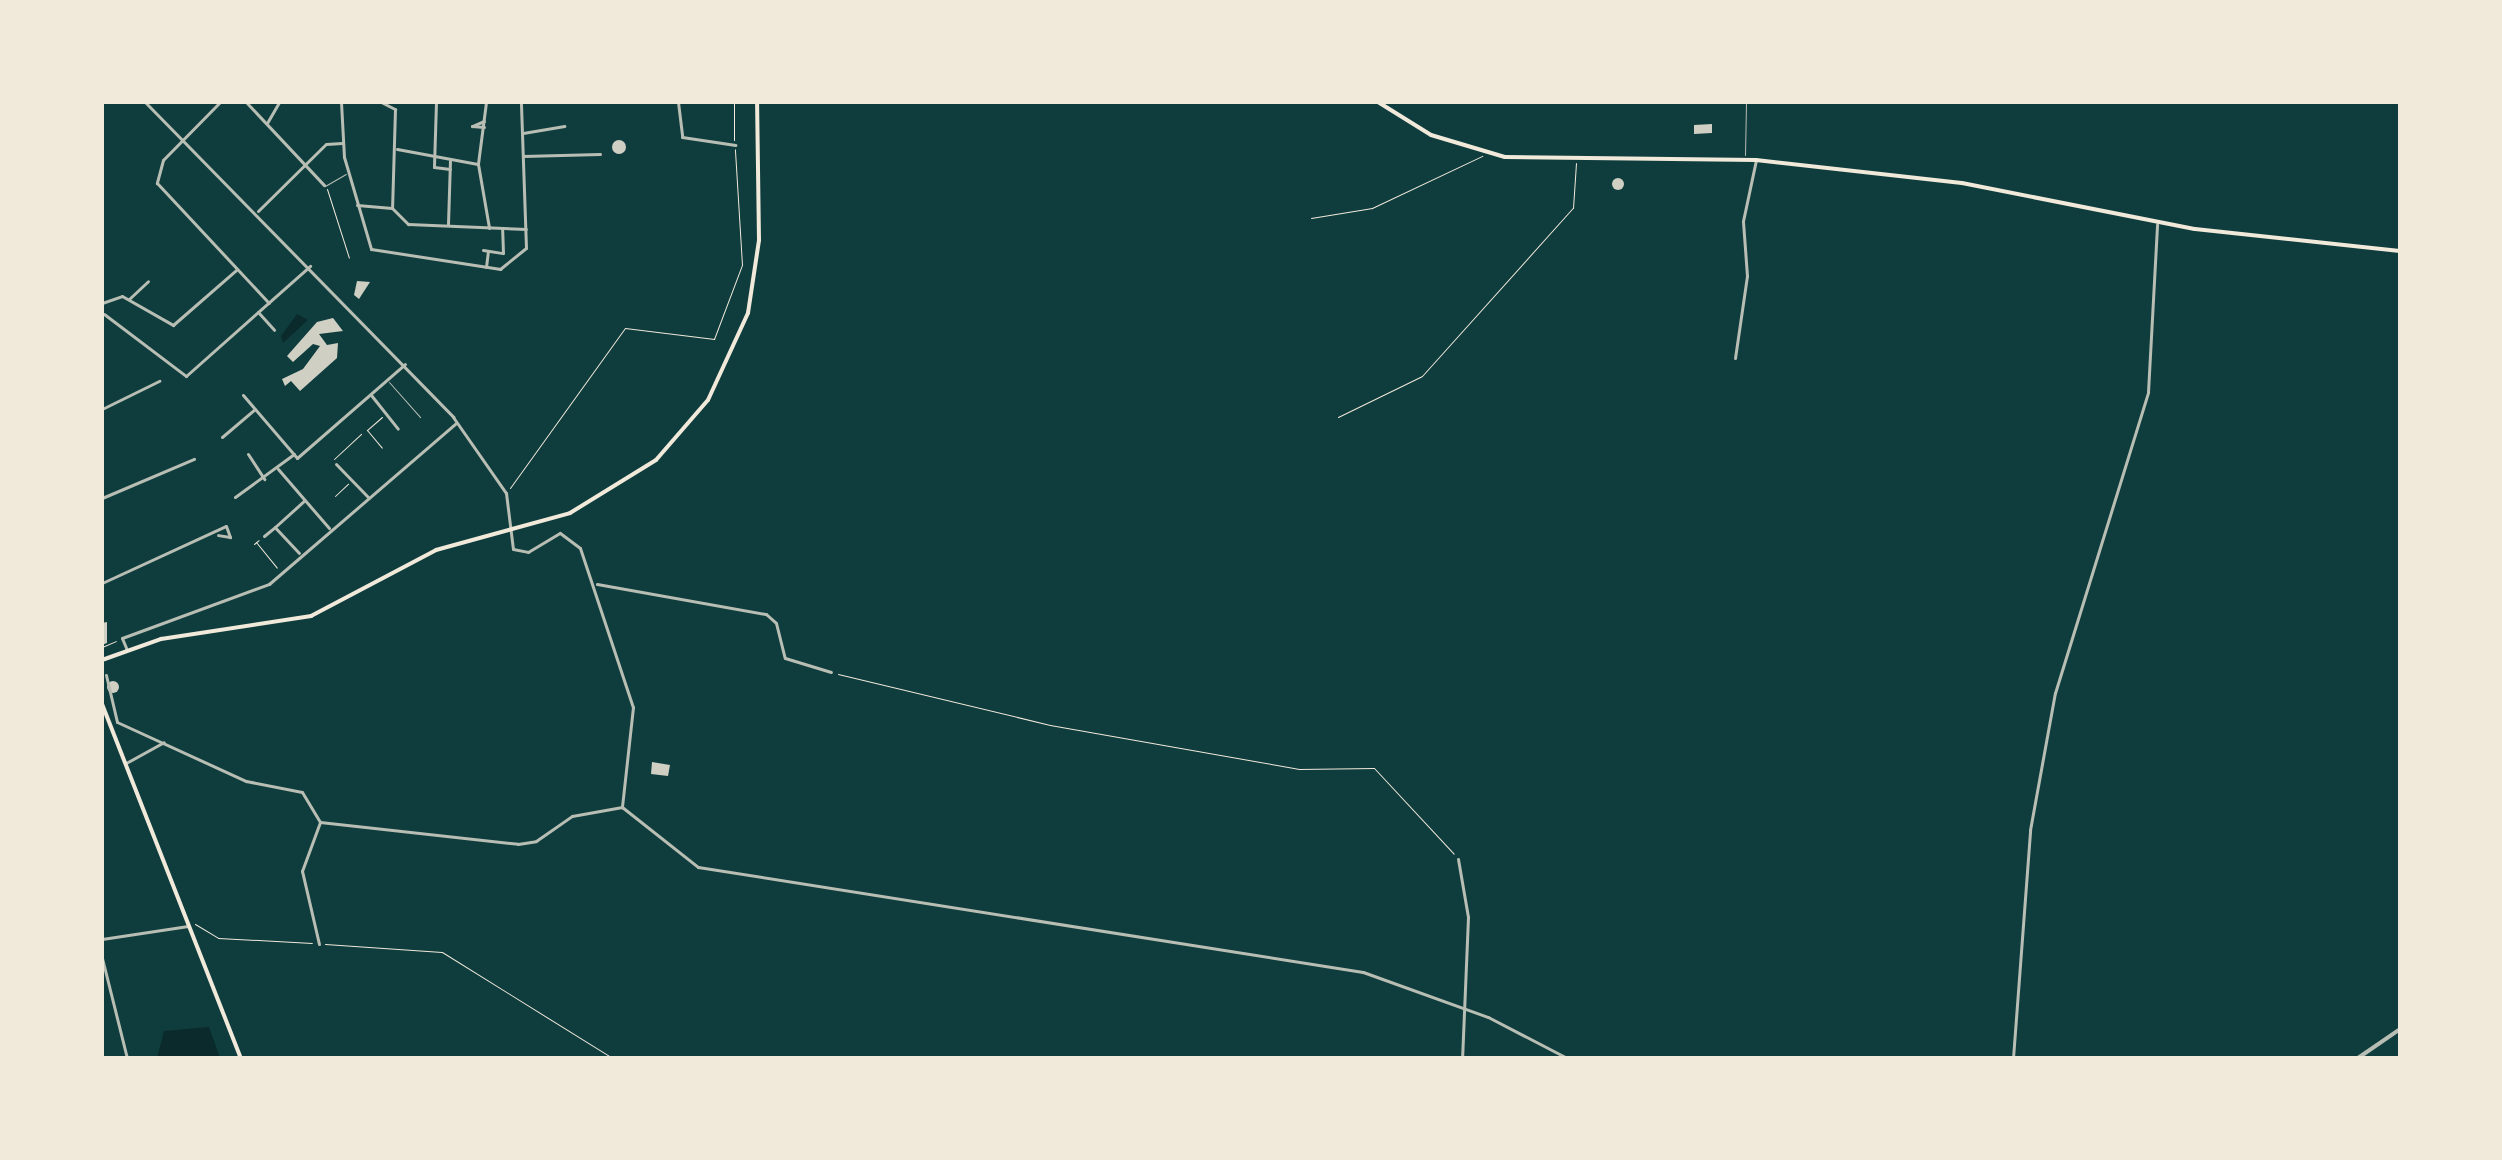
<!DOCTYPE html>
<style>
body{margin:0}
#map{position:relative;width:2502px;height:1160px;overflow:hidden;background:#0f3d3e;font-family:Overpass,sans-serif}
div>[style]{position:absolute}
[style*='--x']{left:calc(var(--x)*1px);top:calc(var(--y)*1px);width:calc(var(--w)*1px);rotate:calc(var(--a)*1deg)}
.water>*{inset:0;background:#0a2a2b}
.building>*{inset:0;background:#cfcfc3}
.round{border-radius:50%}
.path>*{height:1px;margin:-0.5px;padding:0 0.5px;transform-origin:0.5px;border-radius:0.5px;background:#f1e9da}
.service>*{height:1px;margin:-0.5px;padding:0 0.5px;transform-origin:0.5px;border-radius:0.5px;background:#b8beb3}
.minor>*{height:3px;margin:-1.5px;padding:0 1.5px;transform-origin:1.5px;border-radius:1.5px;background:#b8beb3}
.tertiary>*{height:4px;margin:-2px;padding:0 2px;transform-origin:2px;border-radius:2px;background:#b8beb3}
.secondary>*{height:4px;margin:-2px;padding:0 2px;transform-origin:2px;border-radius:2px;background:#f1e9da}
span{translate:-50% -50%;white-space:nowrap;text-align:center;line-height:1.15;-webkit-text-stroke:8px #f1e9da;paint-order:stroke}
.frame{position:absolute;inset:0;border:104px solid #f1e9da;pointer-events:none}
</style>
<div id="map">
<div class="water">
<i style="clip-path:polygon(297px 314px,308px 320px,283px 343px,281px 336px)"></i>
<i style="clip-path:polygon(209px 1027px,220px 1058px,157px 1058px,164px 1031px)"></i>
</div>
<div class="building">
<i style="clip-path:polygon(1712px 124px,1712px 133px,1694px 134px,1694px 125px)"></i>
<i class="round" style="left:612px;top:140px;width:14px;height:14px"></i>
<i class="round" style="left:1612px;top:178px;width:12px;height:12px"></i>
<i style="clip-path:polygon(357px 281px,370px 282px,359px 299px,354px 295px)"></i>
<i style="clip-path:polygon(333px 318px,343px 331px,319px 334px,327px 345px,338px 343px,337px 358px,300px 391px,291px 381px,285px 386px,282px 379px,303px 369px,320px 346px,313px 344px,293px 362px,287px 356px,317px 322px)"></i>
<i style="clip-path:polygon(107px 622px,107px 643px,102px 645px,102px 623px)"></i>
<i class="round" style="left:107px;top:681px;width:12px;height:12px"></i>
<i style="clip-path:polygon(652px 762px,670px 765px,668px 776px,651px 774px)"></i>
</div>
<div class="path">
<i style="--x:734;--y:102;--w:38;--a:90"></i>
<i style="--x:327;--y:189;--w:72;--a:72.3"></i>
<i style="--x:1311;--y:218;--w:62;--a:-9.3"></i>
<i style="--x:1372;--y:208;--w:122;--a:-25.3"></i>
<i style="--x:382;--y:417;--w:20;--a:139"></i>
<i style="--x:367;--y:430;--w:23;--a:50"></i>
<i style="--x:1338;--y:417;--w:93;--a:-26"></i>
<i style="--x:1422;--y:376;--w:226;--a:-48.1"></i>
<i style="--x:1573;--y:208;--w:45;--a:-86.2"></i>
<i style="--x:334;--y:459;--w:37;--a:-43"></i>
<i style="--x:510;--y:488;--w:197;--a:-54.3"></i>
<i style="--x:625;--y:328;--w:90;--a:7"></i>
<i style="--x:714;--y:339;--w:79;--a:-69.3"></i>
<i style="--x:742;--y:265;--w:116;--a:-93.5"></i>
<i style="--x:335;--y:496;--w:18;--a:-43"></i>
<i style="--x:256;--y:542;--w:33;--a:51"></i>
<i style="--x:254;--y:544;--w:6;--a:-39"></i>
<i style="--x:102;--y:647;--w:15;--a:-23"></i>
<i style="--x:838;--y:674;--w:218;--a:13.5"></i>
<i style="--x:1050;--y:725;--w:253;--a:10"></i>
<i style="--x:1299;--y:769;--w:75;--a:-0.8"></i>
<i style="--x:1374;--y:768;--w:117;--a:47.1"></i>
<i style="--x:195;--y:924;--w:27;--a:31"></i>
<i style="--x:218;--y:938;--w:94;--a:3"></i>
<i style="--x:325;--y:944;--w:117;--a:3.9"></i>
<i style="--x:442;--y:952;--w:200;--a:31.9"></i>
</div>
<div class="service">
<i style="--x:1745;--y:155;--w:53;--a:-88.9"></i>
<i style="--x:325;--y:186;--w:24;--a:-30"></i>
<i style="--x:389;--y:382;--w:47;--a:48.5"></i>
</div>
<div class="minor">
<i style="--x:145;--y:102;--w:441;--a:45.6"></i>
<i style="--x:453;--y:417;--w:93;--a:55.1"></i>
<i style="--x:506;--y:493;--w:56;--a:82.9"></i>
<i style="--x:513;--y:549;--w:15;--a:11"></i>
<i style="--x:528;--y:552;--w:37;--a:-31"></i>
<i style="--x:560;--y:533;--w:25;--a:37"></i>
<i style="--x:580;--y:548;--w:168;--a:71.6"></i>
<i style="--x:633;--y:707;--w:101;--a:96.3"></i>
<i style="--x:220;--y:102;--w:81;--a:134.5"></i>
<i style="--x:163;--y:160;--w:24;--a:105"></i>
<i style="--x:157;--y:183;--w:164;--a:47"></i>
<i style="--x:246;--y:102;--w:114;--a:46.8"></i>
<i style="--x:341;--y:102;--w:55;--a:86.9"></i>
<i style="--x:344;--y:157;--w:96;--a:73.6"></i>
<i style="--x:371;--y:249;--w:131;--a:8.8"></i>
<i style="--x:500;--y:269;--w:33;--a:-39"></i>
<i style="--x:526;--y:248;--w:146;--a:-92"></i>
<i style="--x:381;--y:102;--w:16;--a:27"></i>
<i style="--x:395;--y:109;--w:99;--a:91.7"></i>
<i style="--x:436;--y:102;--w:65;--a:91.8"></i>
<i style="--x:434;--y:167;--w:16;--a:7"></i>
<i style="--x:486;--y:102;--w:63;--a:97.4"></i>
<i style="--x:478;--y:164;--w:65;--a:80.2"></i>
<i style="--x:678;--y:102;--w:35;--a:83"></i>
<i style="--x:682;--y:137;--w:54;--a:8.6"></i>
<i style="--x:484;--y:121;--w:13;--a:157"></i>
<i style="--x:472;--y:126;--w:12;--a:5"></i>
<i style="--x:267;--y:123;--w:24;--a:-60"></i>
<i style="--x:523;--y:133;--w:42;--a:-9.7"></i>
<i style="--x:397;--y:149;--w:82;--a:10.5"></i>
<i style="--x:523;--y:156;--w:77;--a:-1.5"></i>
<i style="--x:357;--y:205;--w:35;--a:5"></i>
<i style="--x:392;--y:208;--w:23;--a:45"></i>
<i style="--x:408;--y:224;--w:118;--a:2.4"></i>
<i style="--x:258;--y:211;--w:95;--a:-44.6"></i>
<i style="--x:326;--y:144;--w:16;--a:-4"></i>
<i style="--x:448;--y:224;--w:63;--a:-88.2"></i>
<i style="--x:483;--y:250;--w:20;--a:9"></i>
<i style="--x:503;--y:253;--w:24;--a:-92"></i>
<i style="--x:486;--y:267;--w:16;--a:-83"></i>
<i style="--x:129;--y:299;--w:26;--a:-43"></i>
<i style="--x:102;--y:303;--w:21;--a:-19"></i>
<i style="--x:122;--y:296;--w:59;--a:29.6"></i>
<i style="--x:173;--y:325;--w:84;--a:-41.1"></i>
<i style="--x:258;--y:312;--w:24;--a:48"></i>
<i style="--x:104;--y:314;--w:103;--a:37.1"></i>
<i style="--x:186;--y:376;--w:166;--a:-41.6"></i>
<i style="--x:1735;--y:358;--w:83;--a:-81.7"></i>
<i style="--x:1747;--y:276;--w:55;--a:-94.2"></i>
<i style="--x:1743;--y:221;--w:62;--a:-78"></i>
<i style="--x:243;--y:395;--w:83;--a:49.4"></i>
<i style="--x:297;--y:458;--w:143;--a:-41"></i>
<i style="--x:371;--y:395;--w:43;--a:51.5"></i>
<i style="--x:102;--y:409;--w:64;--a:-26.2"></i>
<i style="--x:222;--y:437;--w:43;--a:-40.3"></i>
<i style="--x:248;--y:454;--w:30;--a:57"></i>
<i style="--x:336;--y:464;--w:47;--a:45.9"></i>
<i style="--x:278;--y:469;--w:78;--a:49.2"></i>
<i style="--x:235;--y:497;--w:73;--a:-36.1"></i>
<i style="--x:102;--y:498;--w:100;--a:-23"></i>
<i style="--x:264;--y:536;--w:14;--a:-39"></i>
<i style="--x:299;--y:553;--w:35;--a:-133"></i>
<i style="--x:275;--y:527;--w:40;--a:-42"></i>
<i style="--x:102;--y:583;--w:136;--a:-24.7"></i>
<i style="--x:226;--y:526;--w:12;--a:70"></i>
<i style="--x:230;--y:537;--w:12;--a:-171"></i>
<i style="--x:597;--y:584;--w:172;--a:10.1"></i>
<i style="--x:766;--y:614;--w:13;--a:42"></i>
<i style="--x:776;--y:623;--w:36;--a:76"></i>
<i style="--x:785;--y:658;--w:48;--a:16.9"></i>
<i style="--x:127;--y:650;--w:13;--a:-113"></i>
<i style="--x:122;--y:638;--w:157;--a:-20.2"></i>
<i style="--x:269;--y:584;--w:247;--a:-40.7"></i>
<i style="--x:106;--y:675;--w:48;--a:76.8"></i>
<i style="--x:117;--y:722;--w:142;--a:24.6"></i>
<i style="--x:246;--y:781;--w:57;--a:11.1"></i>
<i style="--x:302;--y:792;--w:35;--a:59"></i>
<i style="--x:320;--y:822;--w:199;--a:6.3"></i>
<i style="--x:518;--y:844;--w:18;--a:-9"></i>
<i style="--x:536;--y:841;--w:44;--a:-34.8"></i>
<i style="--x:572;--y:816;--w:51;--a:-10.2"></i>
<i style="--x:126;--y:763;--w:43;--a:-28.9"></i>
<i style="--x:622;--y:807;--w:97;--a:38.3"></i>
<i style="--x:698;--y:867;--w:673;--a:8.97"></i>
<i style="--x:1363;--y:972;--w:133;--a:19.8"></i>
<i style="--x:1488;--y:1017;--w:89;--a:27.4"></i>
<i style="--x:1458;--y:859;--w:59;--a:80.2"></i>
<i style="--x:1468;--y:917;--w:141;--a:92.4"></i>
<i style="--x:102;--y:939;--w:87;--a:-8.6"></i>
<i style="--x:319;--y:944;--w:75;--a:-103.1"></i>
<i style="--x:302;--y:871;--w:52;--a:-69.8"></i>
<i style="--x:102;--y:958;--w:103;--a:76"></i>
<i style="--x:2013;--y:1058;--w:229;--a:-85.7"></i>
<i style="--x:2030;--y:830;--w:139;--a:-79.7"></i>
<i style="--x:2055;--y:693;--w:315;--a:-72.8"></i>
<i style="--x:2148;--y:392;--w:168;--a:-86.9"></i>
</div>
<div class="tertiary">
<i style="--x:2358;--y:1058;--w:51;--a:-34.6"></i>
</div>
<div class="secondary">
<i style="--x:1378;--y:102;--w:62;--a:31.9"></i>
<i style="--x:1431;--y:135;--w:77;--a:16.6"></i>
<i style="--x:1505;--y:157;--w:251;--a:0.7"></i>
<i style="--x:1756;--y:160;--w:207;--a:6.4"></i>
<i style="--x:1962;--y:183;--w:237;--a:11.2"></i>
<i style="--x:2195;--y:229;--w:206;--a:6.1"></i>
<i style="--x:102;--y:660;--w:63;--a:-19.6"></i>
<i style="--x:161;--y:639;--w:152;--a:-8.7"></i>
<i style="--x:311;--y:616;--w:141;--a:-27.8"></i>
<i style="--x:436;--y:550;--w:139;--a:-15.4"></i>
<i style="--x:570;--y:513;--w:101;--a:-31.6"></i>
<i style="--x:656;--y:460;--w:79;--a:-49.1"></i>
<i style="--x:708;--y:400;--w:96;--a:-65.3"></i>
<i style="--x:748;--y:313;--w:74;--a:-81.4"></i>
<i style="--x:759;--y:240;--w:138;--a:-90.8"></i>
<i style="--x:102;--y:704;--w:380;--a:68.6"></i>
</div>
<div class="frame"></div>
</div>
